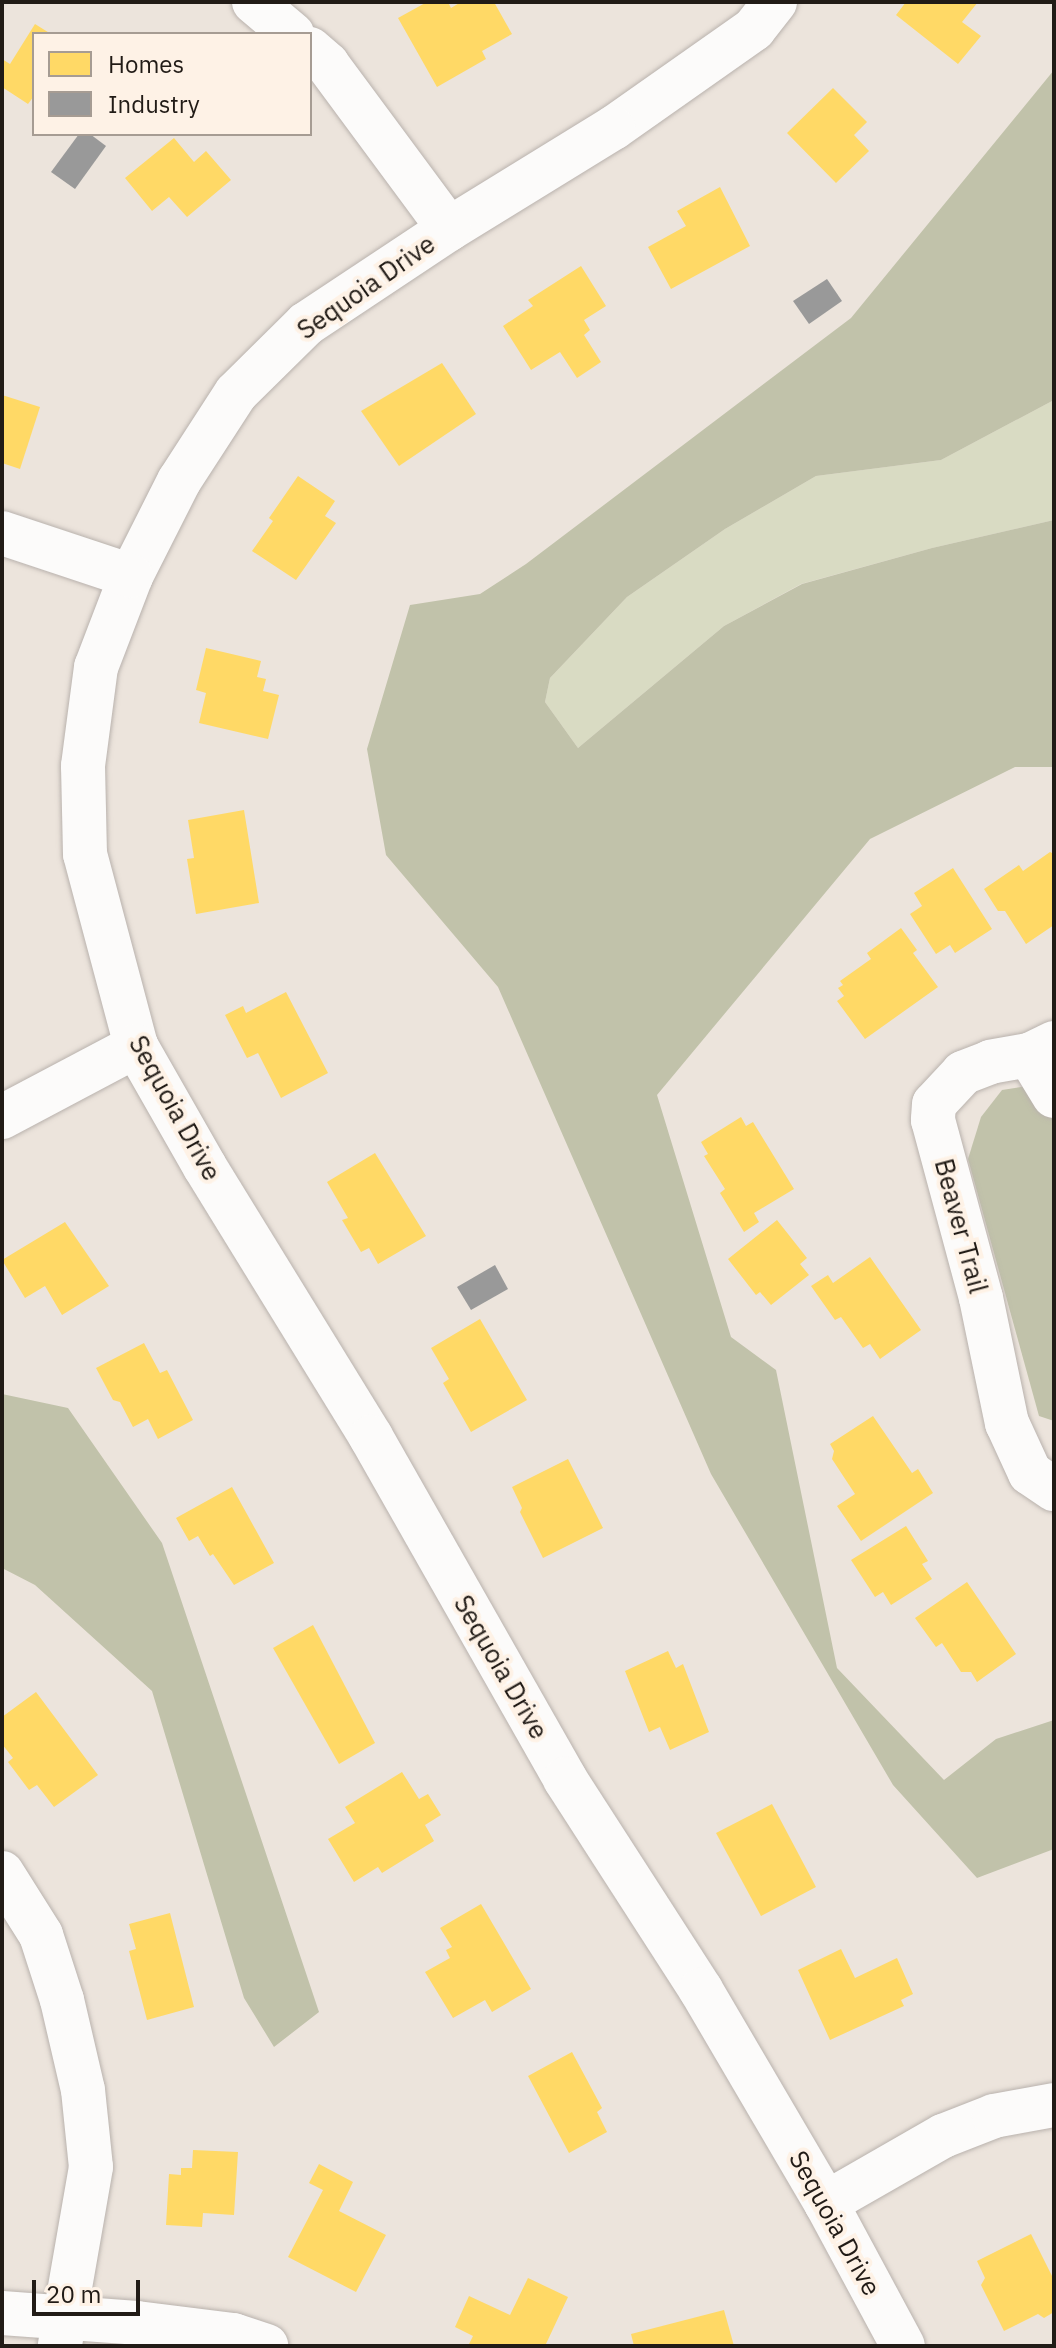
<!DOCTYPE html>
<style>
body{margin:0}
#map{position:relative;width:1056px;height:2348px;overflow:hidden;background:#ece4dc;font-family:"IBM Plex Sans",sans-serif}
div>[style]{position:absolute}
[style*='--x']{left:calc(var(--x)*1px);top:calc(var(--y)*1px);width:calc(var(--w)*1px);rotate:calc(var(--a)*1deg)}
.green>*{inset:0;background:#d9dbc3}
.forest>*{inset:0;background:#c1c2aa}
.homes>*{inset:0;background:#ffd966}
.industry>*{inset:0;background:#999}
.roads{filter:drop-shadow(0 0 2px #b9b2ad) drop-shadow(0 0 2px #b9b2ad)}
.minor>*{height:44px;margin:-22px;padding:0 22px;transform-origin:22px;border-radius:22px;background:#fcfbfa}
span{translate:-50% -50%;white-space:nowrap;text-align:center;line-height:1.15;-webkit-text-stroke:8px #fef2e6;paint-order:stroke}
.street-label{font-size:26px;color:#211b16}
.frame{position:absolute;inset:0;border:4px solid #211b16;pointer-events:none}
.legend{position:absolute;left:32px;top:32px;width:280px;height:104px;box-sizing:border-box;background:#fef2e6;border:2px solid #a69c93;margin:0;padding:10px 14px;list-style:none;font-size:24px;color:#211b16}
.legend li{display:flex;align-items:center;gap:16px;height:40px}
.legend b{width:40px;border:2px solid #a69c93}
.scale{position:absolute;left:32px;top:2280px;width:108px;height:36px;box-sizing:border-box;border:4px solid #211b16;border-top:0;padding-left:10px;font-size:24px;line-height:28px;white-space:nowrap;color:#211b16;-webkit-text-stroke:6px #fef2e6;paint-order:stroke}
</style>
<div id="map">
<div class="green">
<i style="clip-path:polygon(1054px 400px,1054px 520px,932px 548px,801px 584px,724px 626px,578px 748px,545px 702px,550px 678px,627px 597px,725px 529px,816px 476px,941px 460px)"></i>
</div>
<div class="forest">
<i style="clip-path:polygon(1054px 70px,1054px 400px,941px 460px,816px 476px,725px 529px,627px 597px,550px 678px,545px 702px,578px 748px,724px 626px,802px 584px,932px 548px,1054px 520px,1054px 767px,1015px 767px,870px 839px,657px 1095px,731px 1337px,776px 1370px,837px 1668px,944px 1780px,996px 1739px,1054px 1720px,1054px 1849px,977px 1878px,893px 1785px,711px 1474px,498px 987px,386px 855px,367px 749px,410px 605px,480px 594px,526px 564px,851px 318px)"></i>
<i style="clip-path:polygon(1054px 1082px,1054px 1421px,1039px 1416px,968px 1159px,981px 1117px,1002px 1090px)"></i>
<i style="clip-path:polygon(2px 1394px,68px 1408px,162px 1543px,319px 2012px,274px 2047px,244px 1998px,152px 1691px,35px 1585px,2px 1568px)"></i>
</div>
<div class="homes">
<i style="clip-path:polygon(427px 2px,448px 2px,451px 8px,461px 2px,494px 2px,512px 34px,482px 51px,486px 59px,437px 87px,398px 18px)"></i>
<i style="clip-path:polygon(906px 2px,978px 2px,962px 22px,981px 36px,958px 64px,896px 15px)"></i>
<i style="clip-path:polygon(35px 24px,51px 34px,34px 34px,34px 96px,28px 104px,2px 87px,2px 59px,10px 64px)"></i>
<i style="clip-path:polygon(833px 88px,867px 122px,854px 135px,869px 151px,836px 183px,787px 133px)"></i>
<i style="clip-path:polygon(174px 138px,194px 162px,206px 151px,231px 180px,187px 217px,169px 197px,152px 211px,125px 178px)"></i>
<i style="clip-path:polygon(720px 187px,750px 246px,671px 289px,648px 247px,686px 226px,677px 211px)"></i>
<i style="clip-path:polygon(581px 266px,606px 306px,584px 320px,590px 330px,584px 335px,601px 362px,577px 378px,560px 352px,531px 370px,503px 326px,533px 306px,528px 300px)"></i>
<i style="clip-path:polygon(442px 363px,476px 414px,399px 466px,361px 411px)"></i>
<i style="clip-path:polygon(2px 395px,40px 407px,20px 469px,2px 463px)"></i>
<i style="clip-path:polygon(298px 476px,335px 501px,325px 516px,336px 523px,296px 580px,252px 551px,273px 521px,269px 518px)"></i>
<i style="clip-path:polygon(206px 648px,261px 661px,257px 677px,266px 679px,263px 691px,279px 695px,268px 739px,199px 723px,206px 693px,196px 690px)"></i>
<i style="clip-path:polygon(244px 810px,259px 903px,196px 914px,187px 859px,194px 858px,188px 820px)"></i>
<i style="clip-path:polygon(1050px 852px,1054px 854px,1054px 925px,1026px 944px,1005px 911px,998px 911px,984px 889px,1019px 865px,1023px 871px)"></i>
<i style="clip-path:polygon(953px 868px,992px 929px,955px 953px,950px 945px,936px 954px,910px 914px,922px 906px,914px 893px)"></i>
<i style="clip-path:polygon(901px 928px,917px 950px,913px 953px,938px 987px,865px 1039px,837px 1001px,844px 996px,838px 988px,843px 985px,840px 981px,871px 959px,867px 953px)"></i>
<i style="clip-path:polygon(286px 992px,328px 1073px,281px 1098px,258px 1053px,247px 1058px,225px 1015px,243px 1006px,246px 1013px)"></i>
<i style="clip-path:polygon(741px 1117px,746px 1126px,753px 1122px,794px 1189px,754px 1213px,759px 1222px,744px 1232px,720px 1193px,725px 1189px,704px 1156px,708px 1154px,701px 1142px)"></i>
<i style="clip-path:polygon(375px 1153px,426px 1236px,378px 1264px,369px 1248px,361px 1252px,342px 1220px,348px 1218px,327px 1182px)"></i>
<i style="clip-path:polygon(777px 1220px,807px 1258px,800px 1264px,809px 1275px,771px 1305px,760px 1292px,756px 1295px,728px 1259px)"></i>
<i style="clip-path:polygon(65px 1222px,109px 1286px,62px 1315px,45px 1286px,25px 1298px,2px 1260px)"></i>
<i style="clip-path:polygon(870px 1257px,921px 1330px,880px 1359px,870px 1344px,863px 1348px,841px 1317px,835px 1320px,811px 1286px,828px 1275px,833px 1283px)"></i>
<i style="clip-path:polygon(480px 1319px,527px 1400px,471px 1432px,443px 1383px,449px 1379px,431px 1348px)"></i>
<i style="clip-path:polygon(144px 1343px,160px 1373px,167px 1370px,193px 1420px,158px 1439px,148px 1419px,133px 1427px,120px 1402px,113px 1400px,96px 1368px)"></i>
<i style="clip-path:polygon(873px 1416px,912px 1473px,918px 1469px,933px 1493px,861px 1541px,837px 1506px,855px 1494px,832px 1459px,834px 1451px,830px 1444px)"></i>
<i style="clip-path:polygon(568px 1459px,603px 1528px,543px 1558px,520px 1512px,522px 1508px,512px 1487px)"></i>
<i style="clip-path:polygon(232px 1487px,274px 1563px,234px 1585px,213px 1554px,210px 1556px,198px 1536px,189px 1541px,176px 1518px)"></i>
<i style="clip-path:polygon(906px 1526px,928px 1561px,922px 1564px,932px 1579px,891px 1605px,883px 1592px,875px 1597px,851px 1560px)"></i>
<i style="clip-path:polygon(967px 1582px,1016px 1654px,977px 1682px,971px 1672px,961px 1672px,942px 1643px,936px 1647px,915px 1618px)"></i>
<i style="clip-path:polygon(313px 1625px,375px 1743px,339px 1764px,273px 1648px)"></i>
<i style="clip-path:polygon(668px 1651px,676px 1668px,683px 1664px,709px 1732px,670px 1750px,660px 1727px,649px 1732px,625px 1671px)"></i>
<i style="clip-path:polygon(36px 1692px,98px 1775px,54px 1807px,37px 1785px,29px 1790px,8px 1762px,13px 1758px,2px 1744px,2px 1717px)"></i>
<i style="clip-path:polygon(402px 1772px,419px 1799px,428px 1794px,441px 1815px,425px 1825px,434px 1841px,382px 1873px,378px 1867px,354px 1882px,328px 1839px,355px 1823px,345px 1807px)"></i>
<i style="clip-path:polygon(772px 1804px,816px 1887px,761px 1916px,716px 1833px)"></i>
<i style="clip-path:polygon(481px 1904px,531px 1989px,492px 2012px,485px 2000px,453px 2018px,425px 1972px,450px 1958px,446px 1950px,452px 1947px,440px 1928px)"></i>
<i style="clip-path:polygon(170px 1913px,194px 2007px,147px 2020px,129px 1951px,136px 1949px,129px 1924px)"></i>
<i style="clip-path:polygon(841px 1949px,855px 1978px,897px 1958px,913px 1994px,901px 2000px,904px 2006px,830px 2040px,798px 1970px)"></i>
<i style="clip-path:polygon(572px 2052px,602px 2108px,597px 2112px,607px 2132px,569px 2153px,528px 2076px)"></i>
<i style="clip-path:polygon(193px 2150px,238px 2152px,234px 2215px,203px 2213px,202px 2227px,166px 2225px,169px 2174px,181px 2175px,181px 2168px,192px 2168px)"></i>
<i style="clip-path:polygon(319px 2164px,353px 2182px,339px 2211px,386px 2235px,356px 2292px,288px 2257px,323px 2190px,309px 2183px)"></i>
<i style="clip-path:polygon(1031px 2234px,1054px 2280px,1054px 2312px,1044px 2318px,1038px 2314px,1004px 2331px,981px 2285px,985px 2278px,977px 2261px)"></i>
<i style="clip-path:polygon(528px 2278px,568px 2297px,545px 2346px,468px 2346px,473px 2336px,455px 2327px,469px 2296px,510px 2315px)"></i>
<i style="clip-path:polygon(724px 2310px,734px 2346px,634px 2346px,631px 2334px)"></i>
</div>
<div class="industry">
<i style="clip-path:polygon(79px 134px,90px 134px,106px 146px,75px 189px,51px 172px)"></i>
<i style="clip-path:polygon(827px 279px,842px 301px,809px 324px,793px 301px)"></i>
<i style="clip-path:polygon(495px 1265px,508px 1289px,471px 1310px,457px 1287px)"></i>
</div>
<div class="roads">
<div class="minor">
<i style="--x:254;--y:2;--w:50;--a:40.1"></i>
<i style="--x:775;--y:2;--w:34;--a:128"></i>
<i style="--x:754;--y:29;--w:172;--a:144.9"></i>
<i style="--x:613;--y:128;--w:193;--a:148.4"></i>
<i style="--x:449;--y:229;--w:172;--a:146.4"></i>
<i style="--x:306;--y:324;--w:98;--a:135.4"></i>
<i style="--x:236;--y:393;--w:105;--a:122.9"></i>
<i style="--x:179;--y:481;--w:106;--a:116.8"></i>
<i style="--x:131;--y:576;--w:97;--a:111"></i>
<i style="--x:96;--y:667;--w:100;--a:97.5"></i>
<i style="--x:83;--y:766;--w:88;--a:88.7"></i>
<i style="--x:85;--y:854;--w:199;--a:75.1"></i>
<i style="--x:136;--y:1046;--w:139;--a:60.3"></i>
<i style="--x:205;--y:1167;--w:317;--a:58.4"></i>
<i style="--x:371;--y:1437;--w:393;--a:60.4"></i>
<i style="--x:565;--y:1779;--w:251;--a:57.2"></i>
<i style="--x:701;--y:1990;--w:247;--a:59.6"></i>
<i style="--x:826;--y:2203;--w:162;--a:61.7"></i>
<i style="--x:310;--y:49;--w:23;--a:41"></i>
<i style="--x:327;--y:64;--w:205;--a:53.5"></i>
<i style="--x:2;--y:533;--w:136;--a:18.4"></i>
<i style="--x:1054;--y:1043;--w:28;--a:154"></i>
<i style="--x:1029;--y:1055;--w:39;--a:170"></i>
<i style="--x:991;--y:1062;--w:30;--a:159"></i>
<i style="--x:963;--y:1073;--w:42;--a:133.1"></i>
<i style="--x:934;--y:1104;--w:16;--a:94"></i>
<i style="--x:933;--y:1120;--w:184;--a:74.9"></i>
<i style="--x:981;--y:1298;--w:128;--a:78.3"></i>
<i style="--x:1007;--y:1423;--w:55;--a:65.3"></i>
<i style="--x:1030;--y:1473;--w:29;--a:34"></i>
<i style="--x:1029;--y:1055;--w:48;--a:58.6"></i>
<i style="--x:2;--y:1117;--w:152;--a:-27.9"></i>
<i style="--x:2;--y:1873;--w:73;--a:57.8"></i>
<i style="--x:41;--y:1935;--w:68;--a:72.1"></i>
<i style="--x:62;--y:2000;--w:92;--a:76.9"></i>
<i style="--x:83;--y:2090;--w:77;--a:84.1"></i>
<i style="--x:91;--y:2167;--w:181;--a:99.9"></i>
<i style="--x:826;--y:2203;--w:135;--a:-29.8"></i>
<i style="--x:943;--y:2136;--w:55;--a:-21.4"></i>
<i style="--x:994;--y:2116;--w:61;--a:-10.4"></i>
<i style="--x:2;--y:2313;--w:135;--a:4.2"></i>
<i style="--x:137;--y:2323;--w:97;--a:7.1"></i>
<i style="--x:233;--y:2335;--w:35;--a:18"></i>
</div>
</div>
<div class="street-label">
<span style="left:366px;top:287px;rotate:-35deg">Sequoia Drive</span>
<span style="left:175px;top:1108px;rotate:61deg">Sequoia Drive</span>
<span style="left:961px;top:1226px;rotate:75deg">Beaver Trail</span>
<span style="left:501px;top:1667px;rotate:60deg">Sequoia Drive</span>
<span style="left:835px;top:2223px;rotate:61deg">Sequoia Drive</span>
</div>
<div class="frame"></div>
<ul class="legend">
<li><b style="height:22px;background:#ffd966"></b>Homes</li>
<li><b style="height:22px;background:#999"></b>Industry</li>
</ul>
<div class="scale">20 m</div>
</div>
